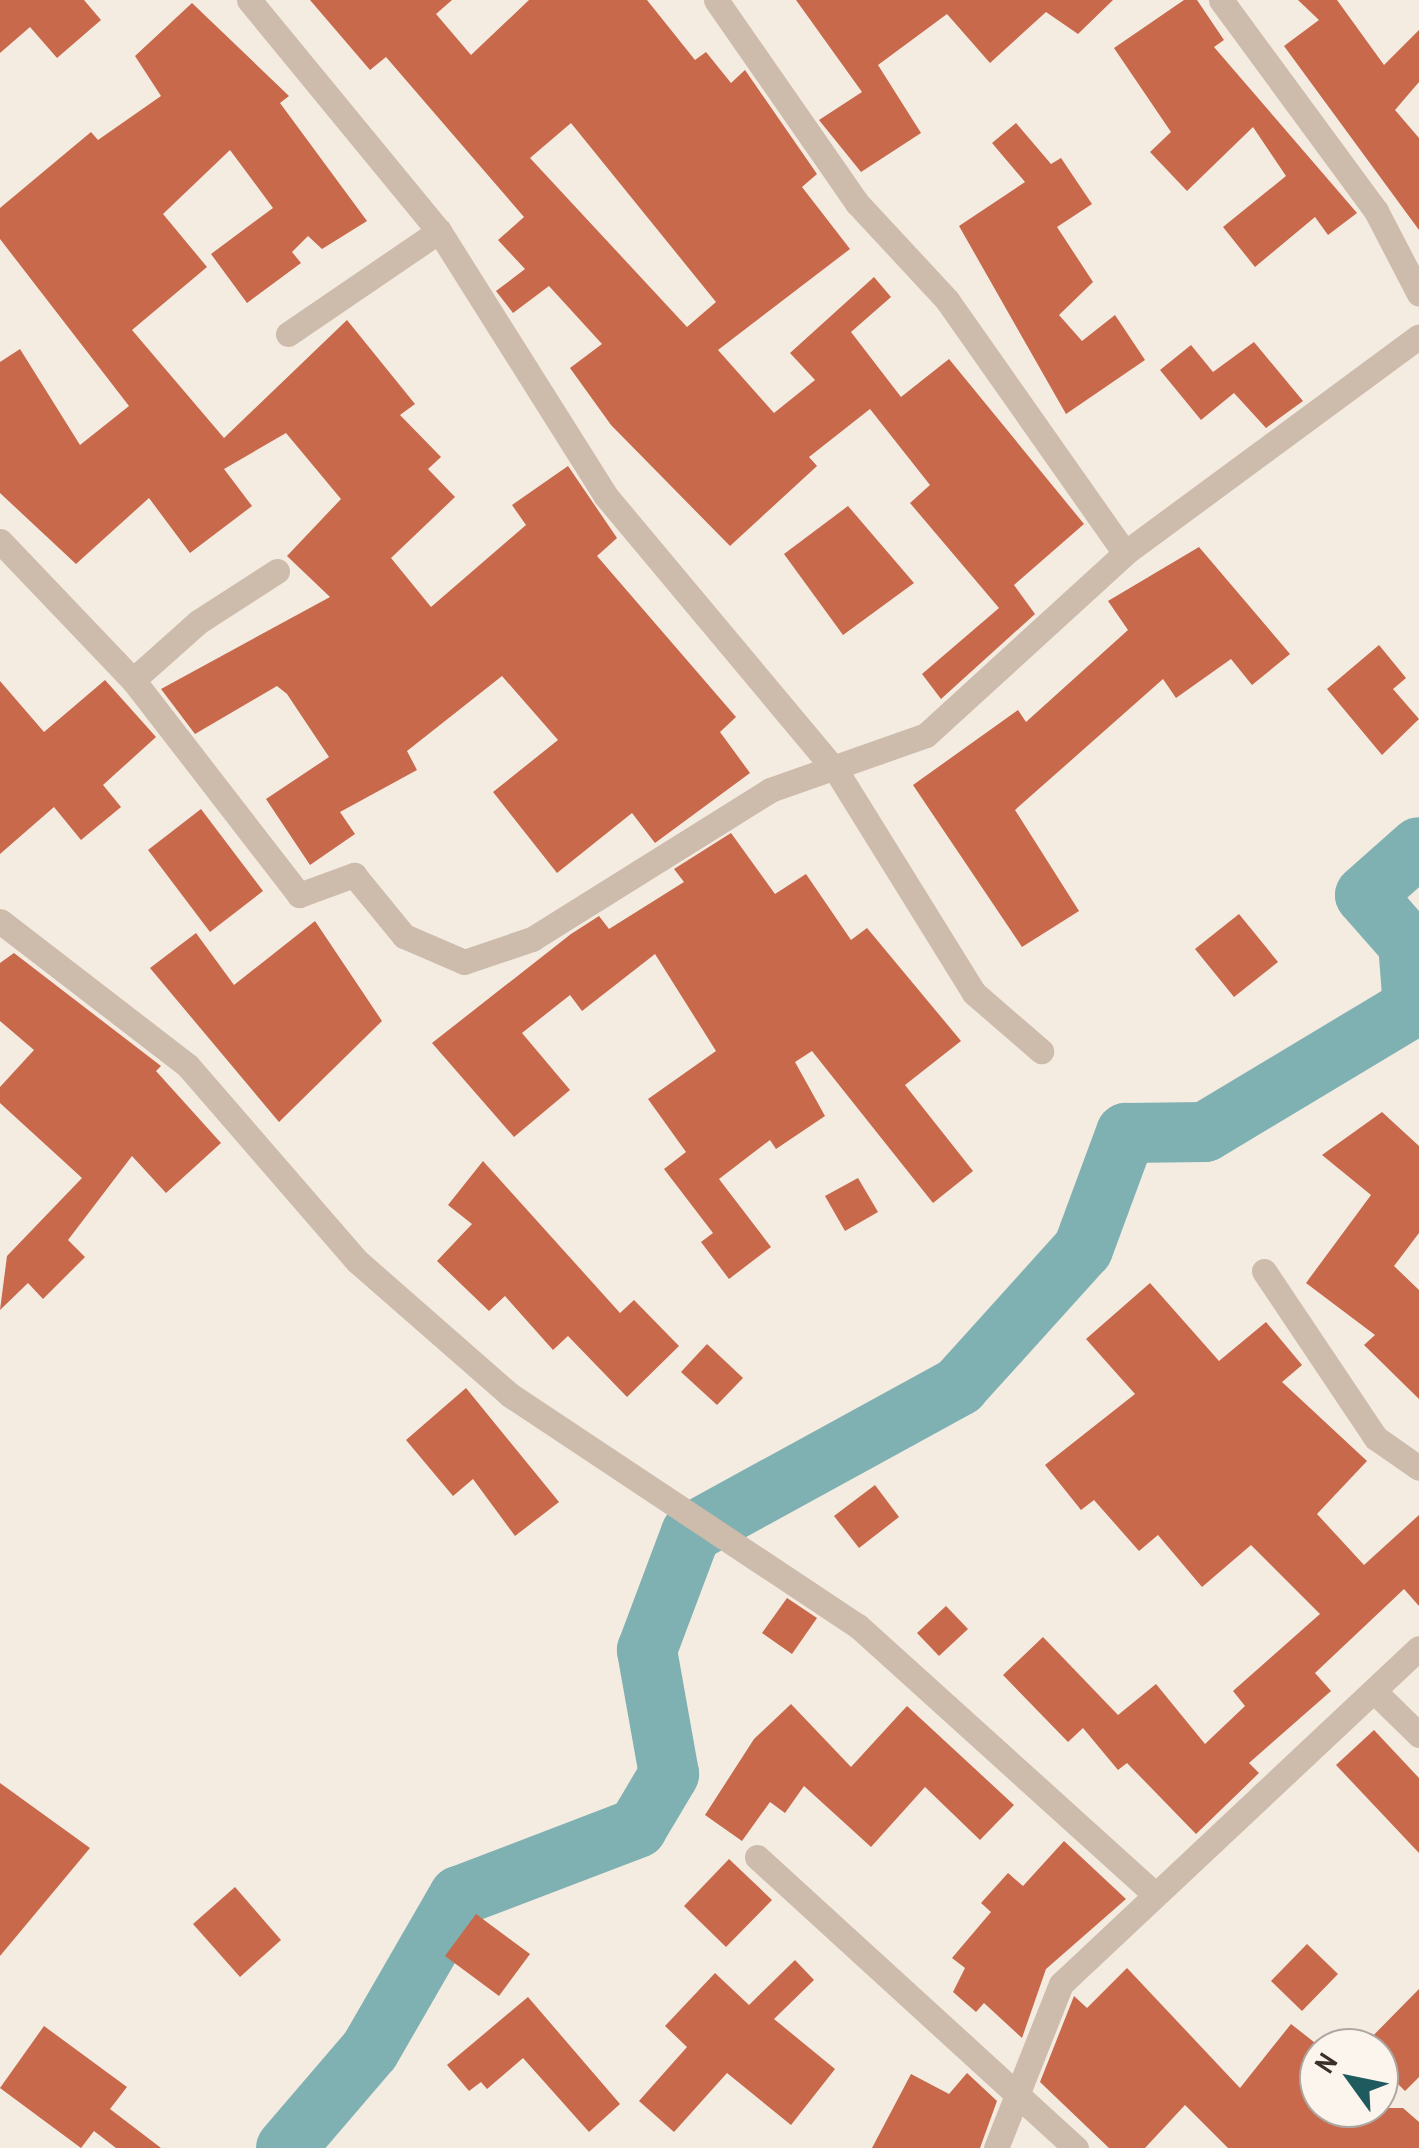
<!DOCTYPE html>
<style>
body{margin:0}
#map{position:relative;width:1419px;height:2148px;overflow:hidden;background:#f4ebe1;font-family:"Archivo Narrow",sans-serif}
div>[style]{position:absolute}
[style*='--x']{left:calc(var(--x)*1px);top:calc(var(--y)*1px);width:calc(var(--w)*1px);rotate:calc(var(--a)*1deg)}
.river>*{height:60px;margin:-30px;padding:0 30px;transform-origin:30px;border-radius:30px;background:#7fb0b2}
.building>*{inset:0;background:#c8694b}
.minor>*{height:25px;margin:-12.5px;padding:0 12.5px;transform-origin:12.5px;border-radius:12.5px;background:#cdbbac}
span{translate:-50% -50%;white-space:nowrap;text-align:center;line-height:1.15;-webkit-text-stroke:8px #fbf5ee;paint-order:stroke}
.north{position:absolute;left:1299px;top:2028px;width:100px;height:100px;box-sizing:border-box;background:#fbf5ee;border:2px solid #aea6a0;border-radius:50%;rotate:303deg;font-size:28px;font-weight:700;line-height:40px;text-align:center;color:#3b302b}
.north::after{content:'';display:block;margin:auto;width:35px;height:45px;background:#1f5a5e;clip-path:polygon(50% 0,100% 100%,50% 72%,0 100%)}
</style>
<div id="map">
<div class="river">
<i style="--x:286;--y:2148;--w:129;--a:-49.4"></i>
<i style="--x:370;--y:2050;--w:178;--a:-60"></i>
<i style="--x:459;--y:1896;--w:191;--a:-20.9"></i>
<i style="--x:637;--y:1828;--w:63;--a:-59.3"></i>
<i style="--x:669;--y:1774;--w:126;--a:-100.1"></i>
<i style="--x:647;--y:1650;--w:125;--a:-69.4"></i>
<i style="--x:691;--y:1533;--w:306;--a:-28.7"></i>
<i style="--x:959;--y:1386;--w:185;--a:-47.9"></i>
<i style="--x:1083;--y:1249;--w:124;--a:-69.7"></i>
<i style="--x:1126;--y:1133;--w:79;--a:-0.7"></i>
<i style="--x:1205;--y:1132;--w:243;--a:-31"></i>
<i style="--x:1413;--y:1007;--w:63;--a:-94.5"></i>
<i style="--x:1408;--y:944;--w:65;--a:-131.3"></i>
<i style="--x:1365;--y:895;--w:72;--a:-41.6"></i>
</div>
<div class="building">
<i style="clip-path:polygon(0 0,84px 0,101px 20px,57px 58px,30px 27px,0 53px)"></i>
<i style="clip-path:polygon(evenodd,310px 0,452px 0,436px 14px,471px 55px,529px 0,647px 0,695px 60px,706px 52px,731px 83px,745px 70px,817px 174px,802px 187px,850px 249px,718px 350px,774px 413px,815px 380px,790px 353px,874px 277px,891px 297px,851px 332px,901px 397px,949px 359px,1084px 524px,1014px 585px,1035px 614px,941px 699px,922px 674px,999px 608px,910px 503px,930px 485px,870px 409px,809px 457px,817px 466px,730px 546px,611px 425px,570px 368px,602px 344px,549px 286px,513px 313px,496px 291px,525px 269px,498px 240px,524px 217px,386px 57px,370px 70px,310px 0,571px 123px,716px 302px,687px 327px,530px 158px,571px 123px)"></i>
<i style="clip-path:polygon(796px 0,1113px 0,1078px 34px,1046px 12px,990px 63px,947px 14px,878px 65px,921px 133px,861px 172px,819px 120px,862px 92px)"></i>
<i style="clip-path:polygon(1184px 0,1197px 0,1224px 40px,1214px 47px,1357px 213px,1328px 235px,1315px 217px,1255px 267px,1223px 227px,1286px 176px,1253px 127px,1187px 191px,1150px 152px,1171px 132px,1114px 48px)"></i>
<i style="clip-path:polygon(1298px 0,1337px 0,1384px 65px,1419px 30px,1419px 82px,1395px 110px,1419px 138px,1419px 230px,1284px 46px,1319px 20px)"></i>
<i style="clip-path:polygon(192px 3px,289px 96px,280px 103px,367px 221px,322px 249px,308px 236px,292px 252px,301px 263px,247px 303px,211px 254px,273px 208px,230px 150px,163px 214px,207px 267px,132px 330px,224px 438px,347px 320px,415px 404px,400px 415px,441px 457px,428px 469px,455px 497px,391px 558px,431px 607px,526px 525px,512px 505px,568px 466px,617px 538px,597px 556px,736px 717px,720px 732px,750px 773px,655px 843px,632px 813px,557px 873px,493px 792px,558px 740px,502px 676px,407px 751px,417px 770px,340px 812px,355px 834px,310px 865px,266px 799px,329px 757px,287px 694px,277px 686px,195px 734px,161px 689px,330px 597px,287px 556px,341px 499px,286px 433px,224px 469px,252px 506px,190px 553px,149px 498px,76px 564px,0 493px,0 362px,20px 349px,80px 445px,129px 406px,0 239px,0 208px,91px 132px,98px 140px,161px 96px,135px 56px)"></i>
<i style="clip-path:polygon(1016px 123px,1051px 164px,1061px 158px,1092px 204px,1057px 227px,1093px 282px,1059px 315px,1082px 341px,1115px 315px,1145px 360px,1066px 414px,959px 226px,1025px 182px,992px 143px)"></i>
<i style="clip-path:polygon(1254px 342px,1303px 401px,1266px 428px,1234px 393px,1201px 420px,1160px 370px,1191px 345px,1213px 372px)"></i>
<i style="clip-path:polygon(848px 506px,914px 583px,843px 635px,784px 554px)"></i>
<i style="clip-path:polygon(1199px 547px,1290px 654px,1252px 685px,1231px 659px,1176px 698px,1163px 679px,1015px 810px,1079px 911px,1022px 947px,913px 785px,1018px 710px,1026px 722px,1128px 630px,1108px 601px)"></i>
<i style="clip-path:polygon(1379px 645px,1406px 678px,1393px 689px,1419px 719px,1382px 755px,1327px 689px)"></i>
<i style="clip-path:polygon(105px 680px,156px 737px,103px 785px,121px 807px,81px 840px,54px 807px,0 854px,0 681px,44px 732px)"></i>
<i style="clip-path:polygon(201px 809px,263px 891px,210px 932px,148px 850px)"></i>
<i style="clip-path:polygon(731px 833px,775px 894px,806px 874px,851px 940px,867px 928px,961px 1041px,905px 1085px,973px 1171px,933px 1203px,812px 1051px,795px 1062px,825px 1116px,776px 1149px,770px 1140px,719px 1179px,771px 1247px,729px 1279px,701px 1242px,713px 1233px,664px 1169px,686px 1152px,648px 1099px,716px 1051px,655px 954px,582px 1011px,570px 995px,522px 1033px,570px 1090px,514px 1137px,432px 1043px,571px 934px,599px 916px,609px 929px,684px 882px,674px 869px)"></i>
<i style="clip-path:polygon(1239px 914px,1278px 962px,1234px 997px,1195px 949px)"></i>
<i style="clip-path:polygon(315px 921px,382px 1021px,279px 1122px,150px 968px,196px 933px,234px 985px)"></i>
<i style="clip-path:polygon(14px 953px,161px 1066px,156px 1071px,221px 1143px,166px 1193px,132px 1156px,68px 1240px,85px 1257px,43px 1299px,28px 1283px,0 1310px,7px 1256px,82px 1178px,0 1103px,0 1087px,34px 1050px,0 1021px,0 963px)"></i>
<i style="clip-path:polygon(1382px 1112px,1419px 1146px,1419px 1233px,1394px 1266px,1419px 1290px,1419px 1399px,1364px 1345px,1375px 1335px,1306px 1283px,1371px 1195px,1322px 1155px)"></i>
<i style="clip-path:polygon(483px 1161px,620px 1313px,634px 1300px,679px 1346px,627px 1397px,568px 1336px,553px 1350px,505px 1296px,489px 1311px,437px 1261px,472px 1224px,448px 1205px)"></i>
<i style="clip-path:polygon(858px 1178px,878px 1212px,845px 1231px,825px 1196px)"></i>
<i style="clip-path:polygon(1150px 1283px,1219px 1361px,1266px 1322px,1302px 1365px,1282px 1382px,1367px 1461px,1317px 1514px,1364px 1565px,1419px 1515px,1419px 1606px,1404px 1589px,1315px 1673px,1331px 1691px,1249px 1763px,1259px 1773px,1196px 1834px,1127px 1763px,1118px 1770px,1083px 1728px,1068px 1742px,1003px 1675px,1043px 1637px,1118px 1715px,1156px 1684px,1205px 1744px,1245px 1706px,1233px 1691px,1320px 1614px,1251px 1545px,1202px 1587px,1158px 1535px,1139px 1551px,1094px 1500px,1081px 1510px,1045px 1465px,1135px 1394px,1086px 1339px)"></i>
<i style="clip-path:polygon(707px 1344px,743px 1378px,717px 1405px,681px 1372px)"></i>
<i style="clip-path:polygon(466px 1388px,559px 1502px,515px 1536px,473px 1479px,453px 1496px,406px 1440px)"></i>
<i style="clip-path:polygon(875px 1485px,899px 1517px,859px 1548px,834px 1516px)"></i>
<i style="clip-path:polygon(787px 1598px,817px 1618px,792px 1654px,762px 1633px)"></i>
<i style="clip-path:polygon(946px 1606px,968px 1629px,939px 1656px,917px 1633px)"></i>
<i style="clip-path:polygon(791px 1704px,851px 1767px,907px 1706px,1014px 1805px,980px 1840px,925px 1787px,871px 1847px,804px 1786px,785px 1813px,770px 1802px,742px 1841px,705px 1815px,754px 1739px)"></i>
<i style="clip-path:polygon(1374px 1730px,1419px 1778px,1419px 1853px,1336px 1765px)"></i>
<i style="clip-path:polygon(0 1783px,90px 1848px,0 1956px)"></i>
<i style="clip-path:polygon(1064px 1841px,1126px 1899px,1046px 1969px,1022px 2038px,984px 2003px,976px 2012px,953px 1992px,965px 1968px,952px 1958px,991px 1912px,981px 1903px,1008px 1873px,1023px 1886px)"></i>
<i style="clip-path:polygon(729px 1859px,772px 1900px,726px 1947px,684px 1906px)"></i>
<i style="clip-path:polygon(235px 1887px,281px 1940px,240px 1977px,193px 1924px)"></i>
<i style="clip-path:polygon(476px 1914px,530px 1954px,499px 1996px,445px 1956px)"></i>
<i style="clip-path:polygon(1307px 1944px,1338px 1974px,1302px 2011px,1271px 1981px)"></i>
<i style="clip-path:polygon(795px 1960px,814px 1980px,774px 2019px,835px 2069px,791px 2125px,727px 2073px,674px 2132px,639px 2101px,687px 2047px,665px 2026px,715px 1973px,749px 2005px)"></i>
<i style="clip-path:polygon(1127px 1968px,1240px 2088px,1291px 2024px,1319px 2046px,1319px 2108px,1403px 2108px,1419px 2122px,1419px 2148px,1228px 2148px,1185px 2105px,1145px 2148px,1109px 2148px,1040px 2082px,1074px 1996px,1087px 2008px)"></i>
<i style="clip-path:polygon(1419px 1989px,1419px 2077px,1405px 2091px,1379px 2065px,1379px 2048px,1361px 2048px)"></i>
<i style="clip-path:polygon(528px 1997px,620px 2104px,589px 2132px,523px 2058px,487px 2089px,481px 2082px,469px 2091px,447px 2065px)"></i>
<i style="clip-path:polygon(44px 2026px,127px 2087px,110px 2109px,161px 2148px,116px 2148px,94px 2131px,81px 2148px,0 2088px)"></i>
<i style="clip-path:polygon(967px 2073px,997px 2101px,980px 2148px,872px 2148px,911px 2074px,949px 2094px)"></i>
</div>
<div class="minor">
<i style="--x:249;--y:0;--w:299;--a:50.6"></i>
<i style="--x:439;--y:231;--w:312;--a:57.8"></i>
<i style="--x:605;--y:495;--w:361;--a:50.1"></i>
<i style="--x:837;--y:772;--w:260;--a:58.2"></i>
<i style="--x:974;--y:993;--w:89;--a:40.9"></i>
<i style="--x:716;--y:0;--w:247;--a:55.2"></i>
<i style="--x:857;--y:203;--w:132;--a:47.1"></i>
<i style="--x:947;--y:300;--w:309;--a:54.9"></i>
<i style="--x:1221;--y:0;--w:262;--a:53.7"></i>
<i style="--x:1376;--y:211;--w:93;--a:62.6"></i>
<i style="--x:288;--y:334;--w:183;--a:-34.3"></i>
<i style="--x:0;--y:541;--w:192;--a:46.3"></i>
<i style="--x:133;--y:680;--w:87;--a:-41.7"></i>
<i style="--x:198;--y:622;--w:94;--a:-32.8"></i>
<i style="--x:133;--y:680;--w:272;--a:52.3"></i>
<i style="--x:299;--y:895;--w:59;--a:-20"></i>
<i style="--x:354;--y:875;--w:79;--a:50.7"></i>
<i style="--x:404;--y:936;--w:65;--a:23.4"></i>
<i style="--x:464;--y:962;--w:72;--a:-18.7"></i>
<i style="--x:532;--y:939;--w:281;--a:-32"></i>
<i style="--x:770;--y:790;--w:165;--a:-19.4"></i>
<i style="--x:926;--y:735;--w:270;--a:-42.4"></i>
<i style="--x:1125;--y:553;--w:365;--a:-36.4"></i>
<i style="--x:0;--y:921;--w:237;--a:37.6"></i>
<i style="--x:188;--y:1066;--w:258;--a:49.1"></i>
<i style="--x:357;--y:1261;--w:203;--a:41.2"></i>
<i style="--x:510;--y:1395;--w:418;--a:33.6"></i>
<i style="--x:858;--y:1626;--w:400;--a:42.1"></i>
<i style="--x:1264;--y:1271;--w:201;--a:56.2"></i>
<i style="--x:1376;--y:1438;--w:52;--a:34.9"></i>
<i style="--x:1374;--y:1691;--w:63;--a:44.4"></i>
<i style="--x:757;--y:1857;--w:432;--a:42.4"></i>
<i style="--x:996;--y:2148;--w:176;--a:-68.4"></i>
<i style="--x:1061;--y:1984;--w:491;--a:-43.2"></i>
</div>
<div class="north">N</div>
</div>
